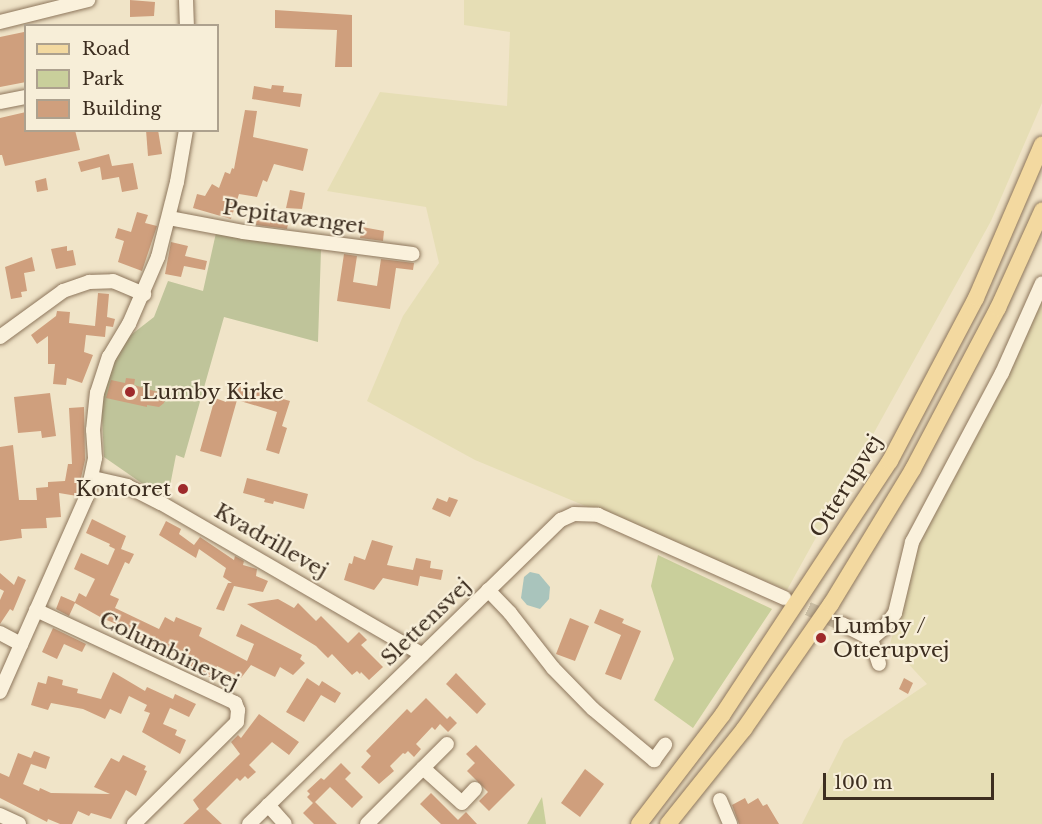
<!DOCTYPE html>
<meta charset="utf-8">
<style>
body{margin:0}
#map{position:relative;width:1042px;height:824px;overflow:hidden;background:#f0e4c8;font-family:"Libre Baskerville",serif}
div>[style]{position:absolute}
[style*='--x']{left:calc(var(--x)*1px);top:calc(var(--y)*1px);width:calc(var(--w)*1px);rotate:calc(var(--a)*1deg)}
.farmland>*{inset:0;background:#e6deb5}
.green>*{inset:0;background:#c9cf9b}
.cemetery>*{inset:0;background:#bfc49a}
.water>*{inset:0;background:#a9c4bc}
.building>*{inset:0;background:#cf9f7d}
.minor-tunnel>*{height:14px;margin-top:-7px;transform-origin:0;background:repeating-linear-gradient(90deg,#ccc0a6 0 14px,transparent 0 21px)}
.roads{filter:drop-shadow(0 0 2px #8d765c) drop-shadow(0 0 2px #8d765c)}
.minor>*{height:14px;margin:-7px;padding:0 7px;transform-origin:7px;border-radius:7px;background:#faf1dc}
.major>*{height:16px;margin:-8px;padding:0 8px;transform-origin:8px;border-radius:8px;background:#f3d9a0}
.dots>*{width:16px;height:16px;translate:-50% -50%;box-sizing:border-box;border:3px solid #f7eed8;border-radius:50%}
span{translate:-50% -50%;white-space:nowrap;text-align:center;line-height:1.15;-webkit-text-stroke:4.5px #f7eed8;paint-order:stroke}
.street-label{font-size:21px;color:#3d2e20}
.poi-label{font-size:21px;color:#3d2e20}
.left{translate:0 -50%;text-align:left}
.right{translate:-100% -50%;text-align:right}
.legend{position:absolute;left:24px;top:24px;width:195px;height:108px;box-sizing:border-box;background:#f7eed8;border:2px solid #ada18e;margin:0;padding:8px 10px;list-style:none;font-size:18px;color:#3d2e20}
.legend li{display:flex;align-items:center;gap:12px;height:30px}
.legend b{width:30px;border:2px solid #ada18e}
.scale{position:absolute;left:823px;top:773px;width:171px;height:27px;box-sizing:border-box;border:3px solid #3d2e20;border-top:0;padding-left:8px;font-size:18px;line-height:21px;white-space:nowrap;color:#3d2e20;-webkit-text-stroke:4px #f7eed8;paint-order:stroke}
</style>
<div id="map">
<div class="farmland">
<i style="clip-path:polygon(464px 0,1042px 0,1042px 103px,991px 221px,787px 590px,475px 460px,367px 401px,403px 316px,439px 263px,426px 207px,327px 191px,380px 92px,507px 106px,510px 32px,464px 25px)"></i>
<i style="clip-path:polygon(1042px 293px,1042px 824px,802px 824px,844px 740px,927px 684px,890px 644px,919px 545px)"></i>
</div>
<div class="green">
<i style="clip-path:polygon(658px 555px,772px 609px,693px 728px,654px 700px,674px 659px,651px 586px)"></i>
<i style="clip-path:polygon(542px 797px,546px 824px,527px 824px)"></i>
</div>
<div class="cemetery">
<i style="clip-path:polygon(216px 233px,321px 250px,318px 342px,224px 317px,184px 458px,176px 455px,168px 496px,153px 491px,104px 457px,101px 397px,106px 378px,127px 338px,154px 317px,168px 281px,203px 291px)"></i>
</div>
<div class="water">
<i style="clip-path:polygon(530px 572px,539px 574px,550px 587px,549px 599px,540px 609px,527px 605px,521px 598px,524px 577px)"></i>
</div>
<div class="building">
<i style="clip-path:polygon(130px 0,155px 2px,154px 16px,130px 17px)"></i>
<i style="clip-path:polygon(275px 10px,352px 15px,352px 67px,335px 67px,337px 30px,275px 28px)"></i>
<i style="clip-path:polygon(24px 32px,26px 82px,0 87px,0 37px)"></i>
<i style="clip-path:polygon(272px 85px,284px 86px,283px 92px,302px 94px,300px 107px,252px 99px,254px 86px,271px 89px)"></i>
<i style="clip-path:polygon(245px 110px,257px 111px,253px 137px,308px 149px,303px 171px,274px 164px,267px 182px,263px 180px,257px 197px,239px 194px,231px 219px,193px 208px,197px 194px,205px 196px,212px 184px,219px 188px,225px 172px,230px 174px,232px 168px,234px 169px)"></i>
<i style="clip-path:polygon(26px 112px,26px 130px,75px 130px,80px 150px,5px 166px,2px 155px,0 155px,0 118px)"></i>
<i style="clip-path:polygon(146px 130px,158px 130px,162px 154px,148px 156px)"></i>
<i style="clip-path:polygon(109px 154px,112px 166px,133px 163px,138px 189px,122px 192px,119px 177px,102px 180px,100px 167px,81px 172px,78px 162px)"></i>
<i style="clip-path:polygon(46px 178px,48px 190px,37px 192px,35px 181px)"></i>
<i style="clip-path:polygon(290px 190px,305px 193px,302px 209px,286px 208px)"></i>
<i style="clip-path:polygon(137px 212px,148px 215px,145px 223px,157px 226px,142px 271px,118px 262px,124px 241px,115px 238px,118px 228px,131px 232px)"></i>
<i style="clip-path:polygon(258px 213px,289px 219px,287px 229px,256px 225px)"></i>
<i style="clip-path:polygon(362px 227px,384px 231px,383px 241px,360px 238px)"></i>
<i style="clip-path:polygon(171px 242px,188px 246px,185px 256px,207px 261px,205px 270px,184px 266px,181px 277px,165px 274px)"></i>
<i style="clip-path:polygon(67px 246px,67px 251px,73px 250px,76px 265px,56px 269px,51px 249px)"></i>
<i style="clip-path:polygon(344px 254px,357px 256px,353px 282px,377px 286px,381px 259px,414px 263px,413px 270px,396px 268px,390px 309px,337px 301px)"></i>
<i style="clip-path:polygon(32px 257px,35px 271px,24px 273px,27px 291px,21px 292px,22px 297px,11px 299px,5px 267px)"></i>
<i style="clip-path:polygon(98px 293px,109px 294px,107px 317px,115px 319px,113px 327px,106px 326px,105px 337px,86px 335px,84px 352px,93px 355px,82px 383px,67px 378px,66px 385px,53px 384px,55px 364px,48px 364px,48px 336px,37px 344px,31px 335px,56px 316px,57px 311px,70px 312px,69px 323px,95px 326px)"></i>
<i style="clip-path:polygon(126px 378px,135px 379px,134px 385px,161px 393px,165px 399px,164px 403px,159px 407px,147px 405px,147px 407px,106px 398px,111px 380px,125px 383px)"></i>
<i style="clip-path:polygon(231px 384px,290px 401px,282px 426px,287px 428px,279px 454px,266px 450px,277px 412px,237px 400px,221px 457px,200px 451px,215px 398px,226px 402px)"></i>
<i style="clip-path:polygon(50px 393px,56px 436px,42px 438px,41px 431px,18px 433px,14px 397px)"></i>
<i style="clip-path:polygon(84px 407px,85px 460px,77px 496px,59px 493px,61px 517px,46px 518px,47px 528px,21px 529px,22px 538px,0 541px,0 447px,13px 445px,19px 500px,37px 500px,36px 488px,48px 487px,48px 482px,65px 481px,68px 464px,72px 464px,69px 408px)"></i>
<i style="clip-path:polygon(247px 478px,308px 494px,304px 509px,274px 501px,273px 504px,264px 502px,265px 499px,243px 493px)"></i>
<i style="clip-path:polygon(449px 497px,458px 500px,450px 517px,432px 509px,437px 498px,447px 502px)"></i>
<i style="clip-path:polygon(92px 519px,126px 536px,121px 549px,134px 554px,129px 564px,125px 562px,110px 595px,119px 599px,115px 608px,159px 629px,165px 617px,174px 622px,176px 617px,202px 628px,199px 636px,247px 661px,254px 644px,236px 636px,241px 624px,302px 655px,300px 659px,305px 663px,293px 675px,280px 667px,275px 677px,251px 665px,241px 678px,217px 666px,212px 678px,189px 669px,193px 660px,153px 644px,136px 635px,137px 633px,102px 618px,75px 603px,69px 616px,56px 609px,61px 596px,75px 602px,79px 593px,86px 597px,95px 579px,74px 569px,81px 553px,108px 565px,115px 549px,109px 546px,110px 544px,86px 533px)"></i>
<i style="clip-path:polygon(166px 521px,181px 529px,179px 534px,194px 545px,200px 537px,234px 560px,235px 556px,244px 561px,243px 565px,257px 569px,256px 576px,268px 581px,263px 592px,234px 586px,224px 611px,216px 609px,228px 583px,232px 583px,223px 577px,226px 568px,199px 549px,196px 558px,159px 535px)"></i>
<i style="clip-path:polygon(372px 540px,393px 546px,387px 565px,413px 570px,416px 558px,431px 561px,430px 568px,443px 570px,441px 580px,420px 576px,418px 586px,383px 578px,374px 590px,344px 580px,349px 563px,352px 564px,354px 556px,365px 560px)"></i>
<i style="clip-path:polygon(0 573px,14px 585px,18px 576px,26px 580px,13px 611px,10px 609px,0 624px,0 600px,4px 591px,0 589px)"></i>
<i style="clip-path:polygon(278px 599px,294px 608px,298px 603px,316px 621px,321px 616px,348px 643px,359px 632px,367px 640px,361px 645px,383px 667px,369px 680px,361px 672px,360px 674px,357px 671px,352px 675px,332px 654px,328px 658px,316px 646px,247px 604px)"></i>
<i style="clip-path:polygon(600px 609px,624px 619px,622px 623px,641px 631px,621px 680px,605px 674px,621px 635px,594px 623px)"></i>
<i style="clip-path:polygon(570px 618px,589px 626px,575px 661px,556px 654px)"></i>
<i style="clip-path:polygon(53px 628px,86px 644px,82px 652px,64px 644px,57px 659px,42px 652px)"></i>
<i style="clip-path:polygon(113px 672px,145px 691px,147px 687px,173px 699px,175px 694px,196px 704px,189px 717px,170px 708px,163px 724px,177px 730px,175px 735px,186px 740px,180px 754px,142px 732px,150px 713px,144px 711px,147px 705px,129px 696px,121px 714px,110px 709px,105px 719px,83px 709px,51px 703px,48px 710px,31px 705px,38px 682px,46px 684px,48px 676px,63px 680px,62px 685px,78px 689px,77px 693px,101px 699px)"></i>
<i style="clip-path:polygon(456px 673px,486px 704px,477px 714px,446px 684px)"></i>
<i style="clip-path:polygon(307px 678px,319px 686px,322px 681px,341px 693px,335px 703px,321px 695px,304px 722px,286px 712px)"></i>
<i style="clip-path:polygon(904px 678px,913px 683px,908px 694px,899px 689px)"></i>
<i style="clip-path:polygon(426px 698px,447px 719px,450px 716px,457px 723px,448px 732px,440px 724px,435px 730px,432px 727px,416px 744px,421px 749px,414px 757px,408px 751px,405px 754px,403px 753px,390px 766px,394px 771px,379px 784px,361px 767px,371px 756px,366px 751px,407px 709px,411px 713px)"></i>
<i style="clip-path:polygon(259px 714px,299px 742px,289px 755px,272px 742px,249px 765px,256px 772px,248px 779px,245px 776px,240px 781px,237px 778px,206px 809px,222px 824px,183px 824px,199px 809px,193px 800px,240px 754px,231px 742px,238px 735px,241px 738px)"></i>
<i style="clip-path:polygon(476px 745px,515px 785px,489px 811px,479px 801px,488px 792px,467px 771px,475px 763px,466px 754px)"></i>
<i style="clip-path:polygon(34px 751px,50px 757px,46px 769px,31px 764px,23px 784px,39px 791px,40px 788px,51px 793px,110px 794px,94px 787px,111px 758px,119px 762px,123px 755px,146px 766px,144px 770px,147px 771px,136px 796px,126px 790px,111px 819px,91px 813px,89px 816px,78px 811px,72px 824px,60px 824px,48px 819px,47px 822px,0 798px,0 773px,9px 777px,18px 753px,31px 758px)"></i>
<i style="clip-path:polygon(341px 763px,351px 773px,345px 779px,363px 797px,352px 808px,330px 787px,315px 802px,337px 824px,314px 824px,303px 813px,313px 803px,307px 797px,310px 794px,307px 791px,321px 778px,324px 780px)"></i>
<i style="clip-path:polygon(585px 769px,604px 784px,580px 817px,561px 803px)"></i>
<i style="clip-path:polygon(431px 793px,458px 820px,466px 812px,477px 824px,441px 824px,420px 804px)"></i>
<i style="clip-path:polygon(745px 798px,748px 804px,758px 798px,763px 806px,767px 804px,779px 824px,739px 824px,732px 805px)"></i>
</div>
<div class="minor-tunnel">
<i style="--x:789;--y:600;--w:58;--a:24.4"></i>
</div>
<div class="roads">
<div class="minor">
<i style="--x:186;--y:0;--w:26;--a:88"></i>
<i style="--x:0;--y:22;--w:91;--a:-14"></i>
<i style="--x:0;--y:102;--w:26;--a:-11"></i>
<i style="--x:169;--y:218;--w:75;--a:10.7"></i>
<i style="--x:243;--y:232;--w:171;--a:7.4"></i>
<i style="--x:0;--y:337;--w:78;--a:-36.1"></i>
<i style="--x:63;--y:291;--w:28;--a:-19"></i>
<i style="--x:89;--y:282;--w:24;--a:-2"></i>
<i style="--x:113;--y:281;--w:34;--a:23"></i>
<i style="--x:93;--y:478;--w:35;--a:13"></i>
<i style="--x:127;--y:486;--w:38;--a:27"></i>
<i style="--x:161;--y:503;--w:302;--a:30.1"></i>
<i style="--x:488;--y:590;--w:32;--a:46"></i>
<i style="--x:510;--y:613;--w:70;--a:52"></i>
<i style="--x:553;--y:668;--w:57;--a:45.7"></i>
<i style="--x:593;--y:709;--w:80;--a:39.9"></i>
<i style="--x:654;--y:760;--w:19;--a:-54"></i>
<i style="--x:36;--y:610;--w:220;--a:25"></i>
<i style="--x:235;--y:703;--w:8;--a:67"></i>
<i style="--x:238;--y:710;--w:12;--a:95"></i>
<i style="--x:237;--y:722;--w:145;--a:135.3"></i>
<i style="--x:842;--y:624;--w:33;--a:27"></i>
<i style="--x:871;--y:639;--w:26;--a:72"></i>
<i style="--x:0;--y:633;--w:24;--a:28"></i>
<i style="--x:871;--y:639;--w:16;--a:-40"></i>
<i style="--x:883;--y:629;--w:20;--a:-53"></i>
<i style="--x:895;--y:613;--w:73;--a:-76.5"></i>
<i style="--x:912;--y:542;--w:191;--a:-62"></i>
<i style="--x:1002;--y:373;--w:98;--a:-66"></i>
<i style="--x:0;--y:692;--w:214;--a:-66.1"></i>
<i style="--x:87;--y:496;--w:39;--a:-78"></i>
<i style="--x:95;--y:458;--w:28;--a:-94"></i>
<i style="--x:93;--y:430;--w:37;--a:-84"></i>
<i style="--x:97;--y:393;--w:38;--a:-72"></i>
<i style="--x:109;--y:357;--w:39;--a:-59"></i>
<i style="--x:129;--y:324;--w:73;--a:-66.6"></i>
<i style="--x:158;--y:257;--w:77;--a:-75.8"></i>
<i style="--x:177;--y:182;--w:53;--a:-80.2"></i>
<i style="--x:423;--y:768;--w:52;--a:41.9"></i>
<i style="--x:462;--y:803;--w:19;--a:-47"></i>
<i style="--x:720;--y:800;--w:26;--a:67"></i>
<i style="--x:268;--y:805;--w:25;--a:48"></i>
<i style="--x:0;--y:815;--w:21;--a:25"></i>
<i style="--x:249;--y:824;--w:436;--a:-44.3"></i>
<i style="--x:561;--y:520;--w:14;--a:-25"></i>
<i style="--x:574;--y:514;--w:24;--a:2"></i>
<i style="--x:598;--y:515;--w:204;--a:24"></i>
<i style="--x:367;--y:824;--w:113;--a:-45"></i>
</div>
<div class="major">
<i style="--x:639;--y:824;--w:138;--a:-52.6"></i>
<i style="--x:723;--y:714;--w:303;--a:-56.6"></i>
<i style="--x:890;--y:461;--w:184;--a:-62.2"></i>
<i style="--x:976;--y:298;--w:167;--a:-66.7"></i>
<i style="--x:668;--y:824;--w:122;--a:-51.3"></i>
<i style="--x:744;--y:729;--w:152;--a:-55.2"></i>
<i style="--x:831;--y:604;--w:158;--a:-58.7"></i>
<i style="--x:913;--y:469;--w:182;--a:-62.2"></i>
<i style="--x:998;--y:308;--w:107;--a:-65.6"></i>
</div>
</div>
<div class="dots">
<i style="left:130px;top:392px;background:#9e2a2b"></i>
<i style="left:183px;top:489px;background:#9e2a2b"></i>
<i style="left:821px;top:638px;background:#9e2a2b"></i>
</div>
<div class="street-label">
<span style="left:294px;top:217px;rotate:8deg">Pepitavænget</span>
<span style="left:846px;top:486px;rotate:-58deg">Otterupvej</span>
<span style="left:271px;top:541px;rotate:30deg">Kvadrillevej</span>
<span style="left:426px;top:622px;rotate:-44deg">Slettensvej</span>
<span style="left:169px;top:651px;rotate:26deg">Columbinevej</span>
</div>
<div class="poi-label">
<span class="left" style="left:142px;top:392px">Lumby Kirke</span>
<span class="right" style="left:171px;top:489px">Kontoret</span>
<span class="left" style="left:833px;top:638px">Lumby /<br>Otterupvej</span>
</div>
<ul class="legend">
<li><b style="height:8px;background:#f3d9a0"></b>Road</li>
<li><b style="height:16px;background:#c9cf9b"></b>Park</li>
<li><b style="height:16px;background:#cf9f7d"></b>Building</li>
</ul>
<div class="scale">100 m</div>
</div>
